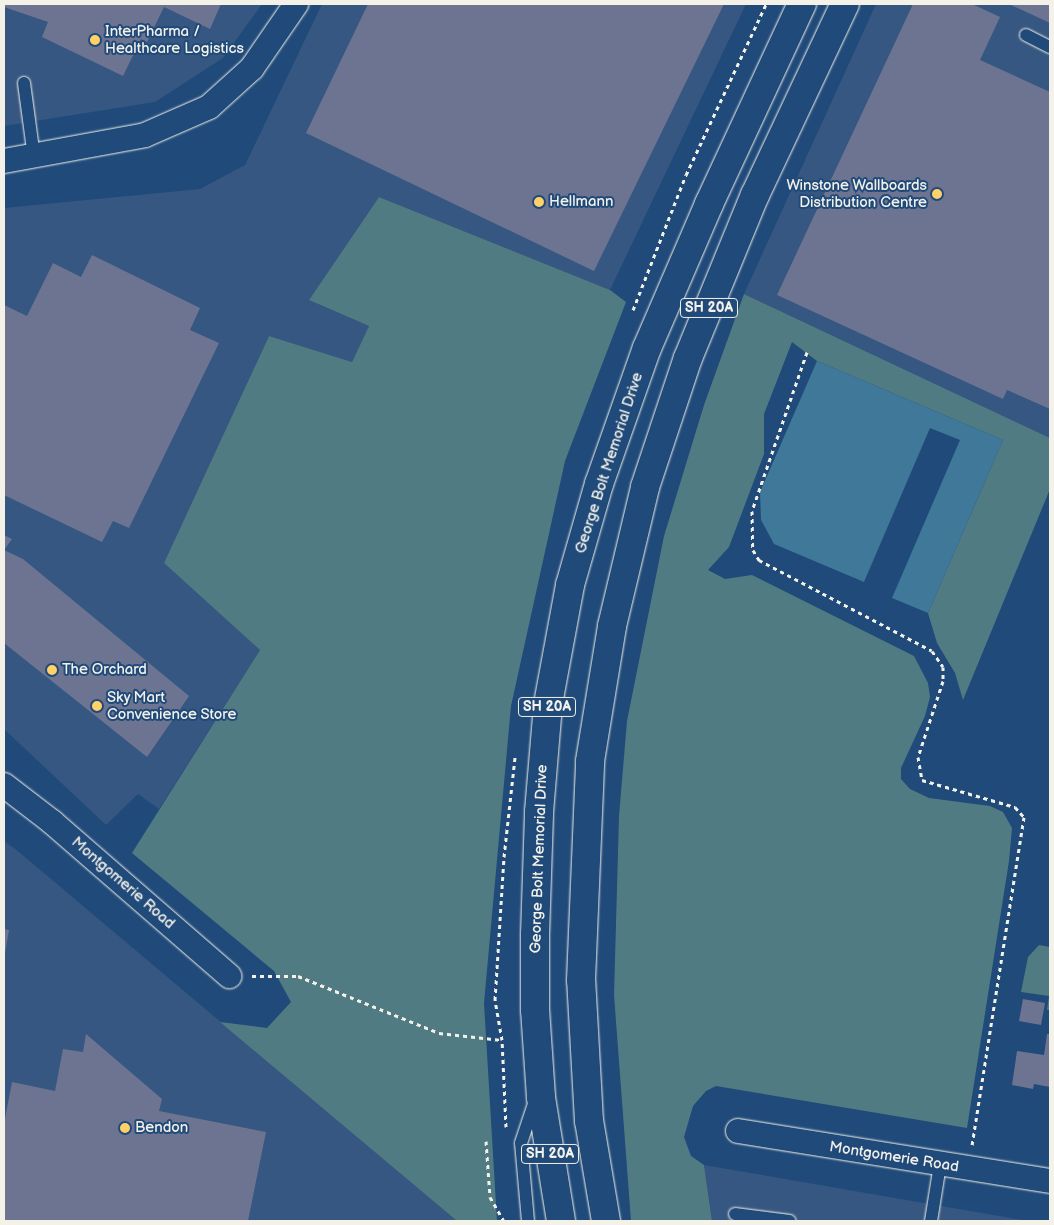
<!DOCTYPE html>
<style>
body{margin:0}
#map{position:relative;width:1054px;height:1225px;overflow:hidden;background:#1f4a7a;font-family:"Balsamiq Sans",sans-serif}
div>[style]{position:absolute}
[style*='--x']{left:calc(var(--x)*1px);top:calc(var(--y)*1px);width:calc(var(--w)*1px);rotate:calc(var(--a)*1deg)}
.built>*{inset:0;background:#365781}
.green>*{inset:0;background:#517b82}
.water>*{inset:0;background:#3f7899}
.building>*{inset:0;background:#6d7491}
.path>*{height:3px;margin-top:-1.5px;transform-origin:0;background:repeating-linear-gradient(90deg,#f4f1e8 0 4px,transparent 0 8px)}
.roads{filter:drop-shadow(0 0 1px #f4f1e8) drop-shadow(0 0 1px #f4f1e8)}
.lane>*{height:12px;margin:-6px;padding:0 6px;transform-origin:6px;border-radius:6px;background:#1f4a7a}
.street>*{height:24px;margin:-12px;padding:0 12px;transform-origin:12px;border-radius:12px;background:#1f4a7a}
.highway>*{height:28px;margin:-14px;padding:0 14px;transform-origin:14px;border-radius:14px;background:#1f4a7a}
.dots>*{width:14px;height:14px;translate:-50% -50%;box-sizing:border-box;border:2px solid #1f4a7a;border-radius:50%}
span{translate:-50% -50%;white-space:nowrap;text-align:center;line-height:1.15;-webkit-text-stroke:4px #1f4a7a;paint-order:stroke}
.shield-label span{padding:1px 4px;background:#1f4a7a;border:1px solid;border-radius:4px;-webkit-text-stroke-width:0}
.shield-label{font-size:14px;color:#f4f1e8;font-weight:700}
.poi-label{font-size:15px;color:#f4f1e8}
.left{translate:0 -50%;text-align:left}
.right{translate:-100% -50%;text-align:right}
.street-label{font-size:15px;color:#f4f1e8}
.frame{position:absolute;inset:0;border:5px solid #f4f1e8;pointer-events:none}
</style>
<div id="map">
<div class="built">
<i style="clip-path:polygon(4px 4px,262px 4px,223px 58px,155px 102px,4px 126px)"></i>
<i style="clip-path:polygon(322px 4px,746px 4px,610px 290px,379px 197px,309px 300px,369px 326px,352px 362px,269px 336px,164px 563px,260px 650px,159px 809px,138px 794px,106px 825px,4px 729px,4px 208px,200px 189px,245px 165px)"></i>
<i style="clip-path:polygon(876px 4px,1050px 4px,1050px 438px,744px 294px)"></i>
<i style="clip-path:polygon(4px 841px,19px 852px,457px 1221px,4px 1221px)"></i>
<i style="clip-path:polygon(704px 1165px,1028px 1221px,712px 1221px)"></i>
</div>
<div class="green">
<i style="clip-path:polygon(379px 197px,610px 290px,626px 302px,565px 461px,511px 706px,484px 1003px,497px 1221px,457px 1221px,220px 1022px,267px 1028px,291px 1002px,274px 971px,132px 853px,260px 650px,164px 563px,269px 336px,352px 362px,369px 326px,309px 300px)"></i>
<i style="clip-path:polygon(744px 294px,1050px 438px,1050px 489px,963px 700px,955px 673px,937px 643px,928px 613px,1003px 440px,817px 361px,792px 342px,764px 414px,764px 454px,729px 547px,708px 570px,725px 579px,752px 575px,914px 656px,928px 683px,930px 697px,925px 716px,901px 768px,901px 779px,910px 789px,929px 798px,990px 806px,1003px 812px,1012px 828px,1009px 861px,967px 1128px,716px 1086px,706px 1091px,693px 1106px,684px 1137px,691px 1156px,704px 1165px,712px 1221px,631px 1221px,614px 995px,619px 816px,627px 721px,664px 536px,704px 405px)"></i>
<i style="clip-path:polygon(1039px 945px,1050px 947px,1050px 1010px,1047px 1010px,1049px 996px,1021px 992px,1028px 957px)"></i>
</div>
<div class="water">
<i style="clip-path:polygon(817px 361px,1003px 440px,928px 613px,892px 598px,960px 440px,930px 428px,864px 582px,774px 544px,761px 520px,760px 492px)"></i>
</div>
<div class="building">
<i style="clip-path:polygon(4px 4px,221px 4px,210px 29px,164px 7px,147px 42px,141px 39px,123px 76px,42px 37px,48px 22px,4px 7px)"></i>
<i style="clip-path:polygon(368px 4px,724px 4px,594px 271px,306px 133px)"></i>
<i style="clip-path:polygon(913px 4px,972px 4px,1000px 17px,980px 60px,1050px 92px,1050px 409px,1007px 390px,1003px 399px,777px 295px)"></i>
<i style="clip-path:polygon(1009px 4px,1050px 4px,1050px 23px)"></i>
<i style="clip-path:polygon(92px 255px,200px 308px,190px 330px,219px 343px,129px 528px,113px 521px,102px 542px,4px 495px,4px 305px,27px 316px,53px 263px,81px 277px)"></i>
<i style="clip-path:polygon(4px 535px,12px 539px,4px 550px)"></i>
<i style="clip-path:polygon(4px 550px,23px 559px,189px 696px,147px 757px,4px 643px)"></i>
<i style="clip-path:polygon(4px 929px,9px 930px,5px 953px,4px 953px)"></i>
<i style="clip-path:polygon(1023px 999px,1045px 1003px,1041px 1025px,1019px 1021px)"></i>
<i style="clip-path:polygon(86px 1034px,162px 1099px,159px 1111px,266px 1132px,248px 1221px,4px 1221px,4px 1124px,12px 1082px,55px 1091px,63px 1049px,83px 1052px)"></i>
<i style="clip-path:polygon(1047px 1034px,1050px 1034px,1050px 1087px,1034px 1084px,1033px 1089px,1012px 1085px,1017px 1051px,1044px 1055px)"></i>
</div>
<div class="path">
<i style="--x:633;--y:310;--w:145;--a:-68.6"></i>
<i style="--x:686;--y:175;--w:189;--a:-64.9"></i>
<i style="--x:807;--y:352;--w:168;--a:109.1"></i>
<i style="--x:752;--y:511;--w:39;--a:89"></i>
<i style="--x:753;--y:550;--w:12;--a:59"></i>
<i style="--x:759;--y:560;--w:195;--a:27.7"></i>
<i style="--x:932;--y:651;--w:19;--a:55"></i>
<i style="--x:943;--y:667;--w:14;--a:90"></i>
<i style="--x:943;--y:681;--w:80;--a:108.2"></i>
<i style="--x:918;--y:757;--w:23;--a:80"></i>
<i style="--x:922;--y:780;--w:97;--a:16.2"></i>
<i style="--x:1015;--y:807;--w:13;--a:48"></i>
<i style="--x:1024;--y:817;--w:333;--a:99"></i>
<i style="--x:252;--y:976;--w:46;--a:0"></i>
<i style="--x:298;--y:976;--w:152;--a:22"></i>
<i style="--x:439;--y:1033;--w:63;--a:6.3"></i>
<i style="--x:506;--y:1127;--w:87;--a:-92.6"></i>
<i style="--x:502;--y:1040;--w:41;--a:-99.9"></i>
<i style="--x:495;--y:1000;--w:143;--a:-86.4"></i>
<i style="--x:504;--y:857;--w:101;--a:-83.7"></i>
<i style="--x:486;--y:1141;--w:56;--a:85.9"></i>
<i style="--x:490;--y:1197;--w:28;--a:60"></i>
</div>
<div class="roads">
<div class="lane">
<i style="--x:1026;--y:35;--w:27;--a:27"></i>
<i style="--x:24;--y:83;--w:75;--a:82.3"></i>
<i style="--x:735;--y:1214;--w:55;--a:7.3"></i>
<i style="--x:528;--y:1221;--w:78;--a:-95.1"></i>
<i style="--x:521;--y:1143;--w:44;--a:-71.6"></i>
<i style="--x:931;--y:1221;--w:57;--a:-80.9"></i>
</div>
<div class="street">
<i style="--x:4;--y:161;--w:143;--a:-10.4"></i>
<i style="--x:145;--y:135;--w:70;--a:-23.6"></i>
<i style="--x:209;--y:107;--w:58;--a:-42.2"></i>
<i style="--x:252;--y:68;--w:78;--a:-55.5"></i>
<i style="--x:4;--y:785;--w:61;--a:37.6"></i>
<i style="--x:52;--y:822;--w:235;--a:41"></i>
<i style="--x:738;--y:1131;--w:316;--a:9.1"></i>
</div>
<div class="highway">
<i style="--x:561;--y:1221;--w:126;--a:-99.2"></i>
<i style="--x:541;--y:1097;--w:87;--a:-93.9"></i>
<i style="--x:535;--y:1010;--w:75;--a:-90"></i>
<i style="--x:535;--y:935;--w:123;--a:-88.1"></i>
<i style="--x:539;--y:812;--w:108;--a:-85.2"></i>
<i style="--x:548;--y:704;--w:121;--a:-79.5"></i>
<i style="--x:570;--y:585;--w:105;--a:-74"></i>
<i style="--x:599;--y:484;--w:144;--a:-70.6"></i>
<i style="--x:647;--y:348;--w:157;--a:-66.7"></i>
<i style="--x:709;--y:204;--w:221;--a:-65.1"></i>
<i style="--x:606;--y:1221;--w:101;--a:-99.6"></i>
<i style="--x:589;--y:1121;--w:141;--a:-93.2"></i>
<i style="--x:581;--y:980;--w:219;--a:-87.6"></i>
<i style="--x:590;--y:761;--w:137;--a:-80.7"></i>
<i style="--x:612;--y:626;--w:143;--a:-76.6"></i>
<i style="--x:645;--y:487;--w:136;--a:-71.6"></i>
<i style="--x:688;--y:358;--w:176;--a:-67.7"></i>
<i style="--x:755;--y:195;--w:211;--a:-64.8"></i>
</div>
</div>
<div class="dots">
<i style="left:95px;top:40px;background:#ffd166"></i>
<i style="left:937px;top:194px;background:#ffd166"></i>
<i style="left:539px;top:202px;background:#ffd166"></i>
<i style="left:52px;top:670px;background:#ffd166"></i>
<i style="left:97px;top:706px;background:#ffd166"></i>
<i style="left:125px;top:1128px;background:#ffd166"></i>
</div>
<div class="shield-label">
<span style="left:709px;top:308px">SH 20A</span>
<span style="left:547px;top:707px">SH 20A</span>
<span style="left:550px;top:1154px">SH 20A</span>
</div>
<div class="poi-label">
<span class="left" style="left:105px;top:40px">InterPharma /<br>Healthcare Logistics</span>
<span class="right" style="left:927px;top:194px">Winstone Wallboards<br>Distribution Centre</span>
<span class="left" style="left:549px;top:202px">Hellmann</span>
<span class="left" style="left:62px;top:670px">The Orchard</span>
<span class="left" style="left:107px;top:706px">Sky Mart<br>Convenience Store</span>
<span class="left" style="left:135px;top:1128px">Bendon</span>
</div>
<div class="street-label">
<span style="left:609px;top:463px;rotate:-72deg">George Bolt Memorial Drive</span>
<span style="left:539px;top:859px;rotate:-88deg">George Bolt Memorial Drive</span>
<span style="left:123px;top:883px;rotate:41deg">Montgomerie Road</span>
<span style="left:894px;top:1157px;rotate:9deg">Montgomerie Road</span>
</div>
<div class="frame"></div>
</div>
